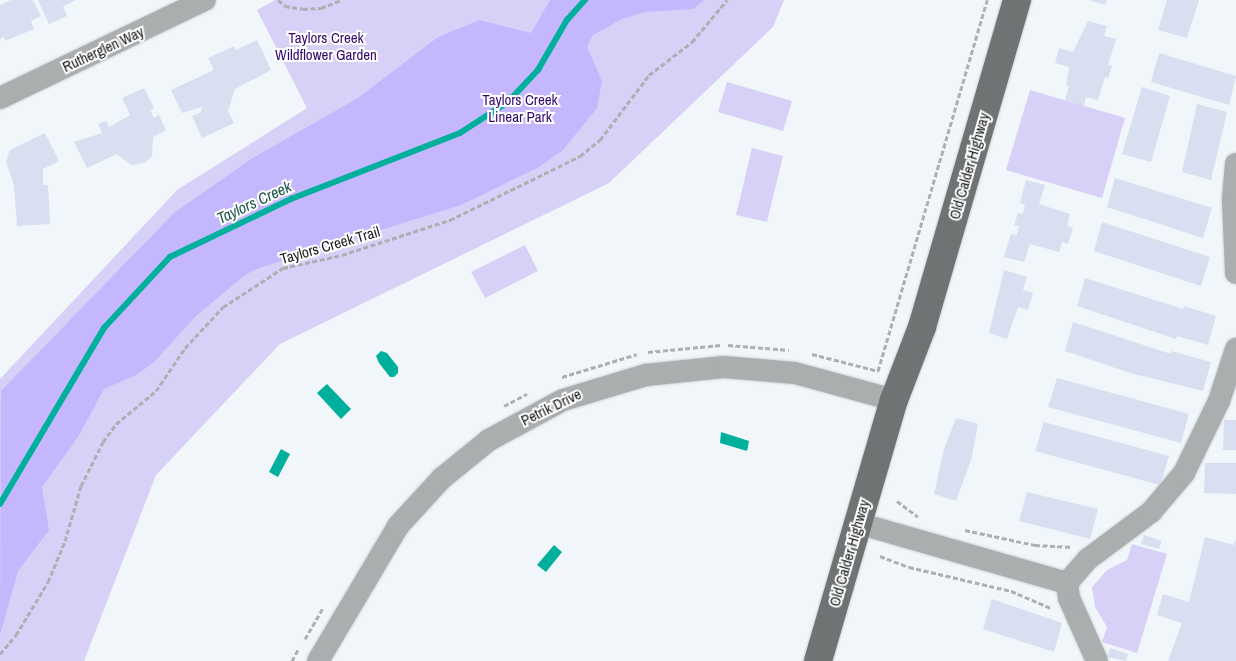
<!DOCTYPE html>
<style>
body{margin:0}
#map{position:relative;width:1236px;height:661px;overflow:hidden;background:#f1f6fa;font-family:"Archivo Narrow",sans-serif}
div>[style]{position:absolute}
[style*='--x']{left:calc(var(--x)*1px);top:calc(var(--y)*1px);width:calc(var(--w)*1px);rotate:calc(var(--a)*1deg)}
.green>*{inset:0;background:#d7d0f7}
.forest>*{inset:0;background:#c5b7fd}
.water>*{inset:0;background:#00af9c}
.stream>*{height:5.5px;margin:-2.75px;padding:0 2.75px;transform-origin:2.75px;border-radius:2.75px;background:#00af9c}
.building>*{inset:0;background:#d7dff0}
.path>*{height:3px;margin-top:-1.5px;transform-origin:0;background:repeating-linear-gradient(90deg,#acb0b3 0 5px,transparent 0 7.5px)}
.roads{filter:drop-shadow(0 0 1px #cfd3d7) drop-shadow(0 0 1px #cfd3d7)}
.minor>*{height:22px;margin:-11px;padding:0 11px;transform-origin:11px;border-radius:11px;background:#abaeaf}
.major>*{height:28px;margin:-14px;padding:0 14px;transform-origin:14px;border-radius:14px;background:#6e7374}
span{translate:-50% -50%;white-space:nowrap;text-align:center;line-height:1.15;-webkit-text-stroke:4px #fff;paint-order:stroke}
.park-label{font-size:15px;color:#350b70}
.street-label{font-size:15px;color:#1a1c1d}
.water-label{font-size:16px;color:#1f574f;font-style:italic}
</style>
<div id="map">
<div class="green">
<i style="clip-path:polygon(275px 0,784px 0,773px 27px,609px 183px,280px 344px,156px 475px,84px 661px,0 661px,0 379px,177px 190px,307px 108px,257px 10px)"></i>
<i style="clip-path:polygon(727px 82px,792px 101px,783px 131px,718px 112px)"></i>
<i style="clip-path:polygon(1030px 90px,1125px 118px,1102px 198px,1006px 170px)"></i>
<i style="clip-path:polygon(752px 148px,783px 156px,767px 222px,736px 215px)"></i>
<i style="clip-path:polygon(525px 245px,538px 271px,485px 298px,471px 272px)"></i>
<i style="clip-path:polygon(1132px 544px,1167px 554px,1137px 653px,1102px 642px,1107px 627px,1095px 607px,1092px 587px,1107px 570px,1127px 560px)"></i>
</div>
<div class="forest">
<i style="clip-path:polygon(550px 0,704px 0,693px 9px,645px 12px,622px 19px,593px 35px,587px 46px,602px 81px,597px 108px,563px 150px,539px 167px,461px 205px,259px 268px,245px 275px,197px 315px,153px 363px,136px 375px,104px 389px,78px 437px,42px 487px,49px 530px,18px 571px,0 635px,1px 391px,174px 213px,251px 159px,358px 98px,438px 37px,480px 20px,531px 33px)"></i>
</div>
<div class="water">
<i style="clip-path:polygon(381px 351px,387px 353px,398px 367px,398px 373px,394px 377px,390px 377px,379px 363px,376px 356px)"></i>
<i style="clip-path:polygon(327px 384px,351px 409px,341px 419px,317px 393px)"></i>
<i style="clip-path:polygon(721px 432px,749px 441px,747px 451px,720px 443px)"></i>
<i style="clip-path:polygon(281px 449px,290px 454px,278px 477px,269px 472px)"></i>
<i style="clip-path:polygon(554px 545px,562px 552px,546px 572px,537px 565px)"></i>
</div>
<div class="stream">
<i style="--x:0;--y:504;--w:204;--a:-59.4"></i>
<i style="--x:104;--y:328;--w:97;--a:-47.1"></i>
<i style="--x:170;--y:257;--w:134;--a:-25.6"></i>
<i style="--x:291;--y:199;--w:181;--a:-21.3"></i>
<i style="--x:460;--y:133;--w:57;--a:-32.9"></i>
<i style="--x:508;--y:102;--w:44;--a:-46.8"></i>
<i style="--x:538;--y:70;--w:58;--a:-59.9"></i>
<i style="--x:567;--y:20;--w:27;--a:-48"></i>
</div>
<div class="building">
<i style="clip-path:polygon(11px 0,33px 0,41px 16px,31px 21px,34px 29px,5px 41px,4px 37px,0 39px,0 5px)"></i>
<i style="clip-path:polygon(38px 0,76px 0,63px 6px,67px 16px,49px 24px)"></i>
<i style="clip-path:polygon(1089px 0,1107px 0,1105px 5px)"></i>
<i style="clip-path:polygon(1167px 0,1199px 0,1187px 38px,1158px 30px)"></i>
<i style="clip-path:polygon(1088px 21px,1107px 26px,1104px 36px,1116px 39px,1108px 65px,1112px 66px,1108px 78px,1105px 77px,1098px 100px,1086px 97px,1084px 106px,1065px 100px,1069px 85px,1066px 85px,1069px 67px,1055px 63px,1059px 48px,1073px 52px)"></i>
<i style="clip-path:polygon(257px 40px,271px 70px,235px 89px,228px 111px,234px 123px,202px 138px,192px 116px,201px 112px,202px 107px,182px 113px,171px 90px,214px 70px,208px 58px,234px 46px,236px 50px)"></i>
<i style="clip-path:polygon(1159px 53px,1236px 76px,1229px 105px,1151px 82px)"></i>
<i style="clip-path:polygon(1142px 87px,1170px 96px,1151px 162px,1122px 154px)"></i>
<i style="clip-path:polygon(144px 88px,154px 108px,150px 110px,154px 118px,159px 115px,166px 130px,153px 137px,152px 156px,144px 163px,131px 165px,117px 154px,87px 168px,74px 142px,102px 133px,98px 124px,106px 121px,109px 127px,130px 115px,122px 98px)"></i>
<i style="clip-path:polygon(1197px 104px,1227px 112px,1211px 180px,1182px 172px)"></i>
<i style="clip-path:polygon(45px 133px,59px 161px,43px 169px,43px 185px,48px 185px,50px 224px,17px 226px,14px 185px,6px 162px,10px 150px)"></i>
<i style="clip-path:polygon(1115px 178px,1212px 208px,1203px 238px,1107px 207px)"></i>
<i style="clip-path:polygon(1026px 180px,1045px 185px,1039px 204px,1070px 214px,1067px 226px,1073px 228px,1068px 244px,1062px 242px,1059px 252px,1030px 244px,1024px 262px,1004px 257px,1011px 234px,1017px 235px,1019px 226px,1014px 225px,1018px 213px,1023px 214px,1025px 204px,1020px 203px)"></i>
<i style="clip-path:polygon(1102px 222px,1210px 257px,1201px 286px,1094px 251px)"></i>
<i style="clip-path:polygon(1004px 270px,1027px 277px,1023px 290px,1033px 293px,1028px 310px,1018px 307px,1007px 339px,989px 333px)"></i>
<i style="clip-path:polygon(1085px 278px,1183px 309px,1184px 306px,1216px 316px,1208px 345px,1177px 336px,1176px 339px,1077px 306px)"></i>
<i style="clip-path:polygon(1073px 322px,1171px 354px,1171px 351px,1211px 362px,1203px 391px,1130px 373px,1065px 351px)"></i>
<i style="clip-path:polygon(1057px 378px,1189px 414px,1181px 443px,1048px 407px)"></i>
<i style="clip-path:polygon(956px 418px,978px 424px,972px 457px,956px 501px,934px 494px,944px 449px)"></i>
<i style="clip-path:polygon(1224px 420px,1236px 420px,1236px 450px,1223px 450px)"></i>
<i style="clip-path:polygon(1044px 422px,1169px 456px,1160px 485px,1035px 451px)"></i>
<i style="clip-path:polygon(1205px 463px,1236px 463px,1236px 494px,1204px 493px)"></i>
<i style="clip-path:polygon(1027px 492px,1098px 509px,1090px 539px,1019px 521px)"></i>
<i style="clip-path:polygon(1144px 535px,1162px 541px,1159px 549px,1141px 544px)"></i>
<i style="clip-path:polygon(1205px 537px,1234px 545px,1236px 539px,1236px 661px,1168px 661px,1182px 623px,1157px 615px,1163px 594px,1189px 602px)"></i>
<i style="clip-path:polygon(992px 599px,1062px 623px,1054px 652px,983px 629px)"></i>
<i style="clip-path:polygon(1110px 648px,1128px 654px,1126px 661px,1107px 657px)"></i>
</div>
<div class="path">
<i style="--x:278;--y:0;--w:9;--a:41"></i>
<i style="--x:285;--y:6;--w:18;--a:9"></i>
<i style="--x:303;--y:9;--w:18;--a:-3"></i>
<i style="--x:321;--y:8;--w:22;--a:-22"></i>
<i style="--x:728;--y:345;--w:61;--a:4.7"></i>
<i style="--x:648;--y:352;--w:73;--a:-5.5"></i>
<i style="--x:812;--y:354;--w:68;--a:14.4"></i>
<i style="--x:878;--y:371;--w:387;--a:-73.6"></i>
<i style="--x:562;--y:377;--w:78;--a:-17"></i>
<i style="--x:504;--y:406;--w:26;--a:-28"></i>
<i style="--x:897;--y:501;--w:26;--a:37"></i>
<i style="--x:965;--y:530;--w:72;--a:12.1"></i>
<i style="--x:1035;--y:545;--w:37;--a:3"></i>
<i style="--x:880;--y:556;--w:31;--a:21"></i>
<i style="--x:909;--y:567;--w:105;--a:13.2"></i>
<i style="--x:1011;--y:591;--w:43;--a:23"></i>
<i style="--x:305;--y:639;--w:36;--a:-60"></i>
<i style="--x:0;--y:654;--w:25;--a:-50"></i>
<i style="--x:16;--y:635;--w:62;--a:-58.9"></i>
<i style="--x:48;--y:582;--w:44;--a:-67.5"></i>
<i style="--x:65;--y:541;--w:57;--a:-73.8"></i>
<i style="--x:81;--y:486;--w:49;--a:-63.4"></i>
<i style="--x:103;--y:442;--w:22;--a:-54"></i>
<i style="--x:116;--y:424;--w:52;--a:-39.5"></i>
<i style="--x:156;--y:391;--w:52;--a:-56"></i>
<i style="--x:185;--y:348;--w:56;--a:-47.2"></i>
<i style="--x:223;--y:307;--w:72;--a:-33"></i>
<i style="--x:283;--y:268;--w:60;--a:-12.4"></i>
<i style="--x:342;--y:255;--w:114;--a:-18"></i>
<i style="--x:450;--y:220;--w:145;--a:-26.2"></i>
<i style="--x:580;--y:156;--w:26;--a:-39"></i>
<i style="--x:600;--y:140;--w:81;--a:-53"></i>
<i style="--x:649;--y:75;--w:54;--a:-37.5"></i>
<i style="--x:692;--y:42;--w:55;--a:-50.2"></i>
<i style="--x:292;--y:661;--w:15;--a:-62"></i>
</div>
<div class="roads">
<div class="minor">
<i style="--x:0;--y:98;--w:227;--a:-25.6"></i>
<i style="--x:1236;--y:164;--w:36;--a:95"></i>
<i style="--x:1233;--y:200;--w:73;--a:87.6"></i>
<i style="--x:875;--y:528;--w:200;--a:16"></i>
<i style="--x:318;--y:661;--w:157;--a:-59.3"></i>
<i style="--x:398;--y:526;--w:64;--a:-47.5"></i>
<i style="--x:441;--y:479;--w:62;--a:-39.1"></i>
<i style="--x:489;--y:440;--w:84;--a:-28.4"></i>
<i style="--x:563;--y:400;--w:87;--a:-16.8"></i>
<i style="--x:646;--y:375;--w:78;--a:-5.9"></i>
<i style="--x:724;--y:367;--w:71;--a:4.8"></i>
<i style="--x:795;--y:373;--w:103;--a:15.3"></i>
<i style="--x:1097;--y:661;--w:69;--a:-114"></i>
<i style="--x:1069;--y:598;--w:15;--a:-98"></i>
<i style="--x:1067;--y:583;--w:32;--a:-49"></i>
<i style="--x:1088;--y:559;--w:79;--a:-36.7"></i>
<i style="--x:1151;--y:512;--w:51;--a:-49.8"></i>
<i style="--x:1184;--y:473;--w:80;--a:-64.1"></i>
<i style="--x:1219;--y:401;--w:55;--a:-71.9"></i>
</div>
<div class="major">
<i style="--x:818;--y:661;--w:272;--a:-73.8"></i>
<i style="--x:894;--y:400;--w:78;--a:-69"></i>
<i style="--x:922;--y:327;--w:341;--a:-73.8"></i>
</div>
</div>
<div class="park-label">
<span style="left:326px;top:46px">Taylors Creek<br>Wildflower Garden</span>
<span style="left:520px;top:108px">Taylors Creek<br>Linear Park</span>
</div>
<div class="street-label">
<span style="left:103px;top:49px;rotate:-25deg">Rutherglen Way</span>
<span style="left:969px;top:166px;rotate:-74deg">Old Calder Highway</span>
<span style="left:330px;top:245px;rotate:-16deg">Taylors Creek Trail</span>
<span style="left:551px;top:407px;rotate:-26deg">Petrik Drive</span>
<span style="left:849px;top:553px;rotate:-74deg">Old Calder Highway</span>
</div>
<div class="water-label">
<span style="left:254px;top:202px;rotate:-25deg">Taylors Creek</span>
</div>
</div>
